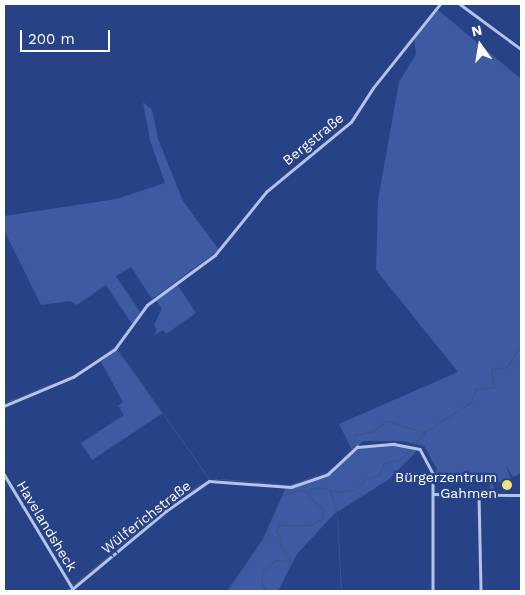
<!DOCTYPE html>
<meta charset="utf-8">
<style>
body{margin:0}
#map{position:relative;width:525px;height:595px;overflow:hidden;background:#284287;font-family:"Work Sans",sans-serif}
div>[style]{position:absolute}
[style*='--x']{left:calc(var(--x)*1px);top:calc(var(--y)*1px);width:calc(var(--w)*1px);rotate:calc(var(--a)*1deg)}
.green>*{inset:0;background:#3d5aa3}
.stream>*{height:1px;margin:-0.5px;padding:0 0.5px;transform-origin:0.5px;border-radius:0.5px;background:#405385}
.street>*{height:2.5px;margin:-1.25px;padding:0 1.25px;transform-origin:1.25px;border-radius:1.25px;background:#b4c3e8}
.dots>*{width:14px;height:14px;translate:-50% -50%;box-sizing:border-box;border:2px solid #284287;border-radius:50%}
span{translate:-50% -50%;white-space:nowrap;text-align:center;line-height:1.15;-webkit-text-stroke:4.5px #284287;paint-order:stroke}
.street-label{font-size:14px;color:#fff}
.poi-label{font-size:14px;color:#fff}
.right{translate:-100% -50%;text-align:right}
.frame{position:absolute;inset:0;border:5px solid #fff;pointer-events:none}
.north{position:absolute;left:455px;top:20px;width:50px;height:50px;-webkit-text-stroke:4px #284287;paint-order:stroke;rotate:347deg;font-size:14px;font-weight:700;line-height:20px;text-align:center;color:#fff}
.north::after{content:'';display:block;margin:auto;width:18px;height:22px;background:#fff;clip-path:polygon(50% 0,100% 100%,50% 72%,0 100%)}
.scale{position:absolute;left:20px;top:30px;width:90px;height:22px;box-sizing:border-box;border:2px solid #fff;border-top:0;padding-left:6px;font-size:15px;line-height:18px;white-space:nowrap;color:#fff;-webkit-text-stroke:4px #284287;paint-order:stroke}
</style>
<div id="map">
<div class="green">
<i style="clip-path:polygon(438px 10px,521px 79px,521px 473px,513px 477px,506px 466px,512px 481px,493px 483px,494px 490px,499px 493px,490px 492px,490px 474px,435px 473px,437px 469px,424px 446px,401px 441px,364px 441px,352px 450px,339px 424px,458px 372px,376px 270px,378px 200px,399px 82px,416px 54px,414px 38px)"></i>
<i style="clip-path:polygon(143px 102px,152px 110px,158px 139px,183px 201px,219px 250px,152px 299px,131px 267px,116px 276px,140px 312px,132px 324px,106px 285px,77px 305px,70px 301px,41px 305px,4px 230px,4px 216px,116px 199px,165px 183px,150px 140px)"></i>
<i style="clip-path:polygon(177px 284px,196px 313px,166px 334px,163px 330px,154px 335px,157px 330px,154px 325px,162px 308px,155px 300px)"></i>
<i style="clip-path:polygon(116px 349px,163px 413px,92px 460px,81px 443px,124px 415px,118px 406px,123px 402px,101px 362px)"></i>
<i style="clip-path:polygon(402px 445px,417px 451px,388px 480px,334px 514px,297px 554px,278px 591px,227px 591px,263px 540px,286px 487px,329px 474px,362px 446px)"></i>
</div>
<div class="stream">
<i style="--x:117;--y:349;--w:78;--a:54.9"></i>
<i style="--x:65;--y:378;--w:9;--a:-18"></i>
<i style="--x:40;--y:388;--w:12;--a:-20"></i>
<i style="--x:19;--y:397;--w:22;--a:-22"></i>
<i style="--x:4;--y:403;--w:13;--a:-23"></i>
<i style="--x:164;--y:415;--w:78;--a:54.9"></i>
<i style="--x:352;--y:447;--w:12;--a:-76"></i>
<i style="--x:355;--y:435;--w:19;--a:-12"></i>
<i style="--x:374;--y:431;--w:16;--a:-40"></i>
<i style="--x:386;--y:421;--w:40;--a:16"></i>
<i style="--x:343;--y:458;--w:12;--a:-48"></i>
<i style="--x:320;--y:474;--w:12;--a:-20"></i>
<i style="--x:220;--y:479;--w:51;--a:4.5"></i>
<i style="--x:275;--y:484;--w:15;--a:4"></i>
<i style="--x:290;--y:485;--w:29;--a:-20"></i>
<i style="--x:198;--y:485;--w:20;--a:-18"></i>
<i style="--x:330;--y:491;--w:21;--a:73"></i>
<i style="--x:185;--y:494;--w:13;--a:-32"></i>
<i style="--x:173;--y:503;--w:12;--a:-35"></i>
<i style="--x:158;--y:515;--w:18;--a:-38"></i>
<i style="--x:337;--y:516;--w:75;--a:86.9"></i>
<i style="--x:135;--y:533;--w:28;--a:-38"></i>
<i style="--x:122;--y:544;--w:16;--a:-40"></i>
<i style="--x:72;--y:584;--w:1;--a:0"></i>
<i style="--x:75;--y:584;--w:59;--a:-40.2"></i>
<i style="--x:67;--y:591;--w:5;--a:-68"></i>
<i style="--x:227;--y:591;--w:64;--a:-55.8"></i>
<i style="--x:263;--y:538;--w:47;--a:-66.2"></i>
<i style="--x:282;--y:495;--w:20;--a:-15"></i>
<i style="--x:301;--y:490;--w:9;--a:27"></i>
<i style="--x:266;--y:591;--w:11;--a:-117"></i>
<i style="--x:261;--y:581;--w:10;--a:-73"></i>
<i style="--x:264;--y:571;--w:16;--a:-45"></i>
<i style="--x:275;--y:560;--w:15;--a:4"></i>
<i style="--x:290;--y:561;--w:21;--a:-121"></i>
<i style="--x:279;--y:543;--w:6;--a:-59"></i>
<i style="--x:282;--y:538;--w:9;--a:-131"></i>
<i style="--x:276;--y:531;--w:7;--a:-63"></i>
<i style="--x:279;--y:525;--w:31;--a:0"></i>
<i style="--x:310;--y:525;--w:15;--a:-28"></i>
<i style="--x:323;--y:518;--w:8;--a:-90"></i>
<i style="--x:323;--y:510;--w:20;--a:-135"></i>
<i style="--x:309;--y:496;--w:7;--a:-82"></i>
<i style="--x:310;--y:489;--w:9;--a:-13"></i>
<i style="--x:319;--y:487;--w:22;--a:13"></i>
<i style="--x:340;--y:492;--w:17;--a:-10"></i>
<i style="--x:357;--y:489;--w:13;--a:-48"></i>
<i style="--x:366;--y:479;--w:14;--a:-17"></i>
<i style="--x:379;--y:475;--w:13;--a:-67"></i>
<i style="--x:384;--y:463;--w:17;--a:-13"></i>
<i style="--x:401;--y:459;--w:36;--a:-48"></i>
<i style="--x:425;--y:432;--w:55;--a:-33.1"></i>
<i style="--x:471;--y:402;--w:14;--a:-69"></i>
<i style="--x:476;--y:389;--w:18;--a:-6"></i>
<i style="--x:494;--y:387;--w:18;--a:-99"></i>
<i style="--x:491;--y:369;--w:16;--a:-7"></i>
<i style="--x:507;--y:367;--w:26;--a:-58"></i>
</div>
<div class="street">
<i style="--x:460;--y:4;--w:76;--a:36.4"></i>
<i style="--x:4;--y:406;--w:75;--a:-22.8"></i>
<i style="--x:73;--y:377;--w:50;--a:-33.7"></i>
<i style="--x:115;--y:349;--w:54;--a:-54"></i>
<i style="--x:147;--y:305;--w:84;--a:-36.3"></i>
<i style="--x:215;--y:255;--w:81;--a:-51"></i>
<i style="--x:266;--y:192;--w:110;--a:-39.5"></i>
<i style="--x:351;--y:122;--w:40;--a:-57.1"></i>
<i style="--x:373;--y:88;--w:107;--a:-51.4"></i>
<i style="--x:4;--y:474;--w:134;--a:59"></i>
<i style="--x:433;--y:494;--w:88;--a:0.7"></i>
<i style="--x:479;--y:494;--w:97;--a:88.8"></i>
<i style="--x:70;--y:591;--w:125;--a:-39.8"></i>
<i style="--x:166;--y:511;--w:52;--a:-34.9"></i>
<i style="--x:209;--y:481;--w:82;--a:4.2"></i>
<i style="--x:291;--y:487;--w:39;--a:-19"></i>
<i style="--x:328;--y:474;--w:40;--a:-43"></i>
<i style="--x:357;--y:447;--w:37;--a:-5"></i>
<i style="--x:394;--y:444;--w:26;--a:11"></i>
<i style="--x:420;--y:449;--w:27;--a:62"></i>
<i style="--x:433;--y:473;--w:118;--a:90"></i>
</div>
<div class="dots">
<i style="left:507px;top:485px;background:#f0e17a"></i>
</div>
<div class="street-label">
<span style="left:313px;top:139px;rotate:-39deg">Bergstraße</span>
<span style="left:146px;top:517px;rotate:-38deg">Wülferichstraße</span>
<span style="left:47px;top:526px;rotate:59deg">Havelandsheck</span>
</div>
<div class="poi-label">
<span class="right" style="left:497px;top:485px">Bürgerzentrum<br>Gahmen</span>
</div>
<div class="frame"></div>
<div class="north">N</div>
<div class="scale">200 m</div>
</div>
